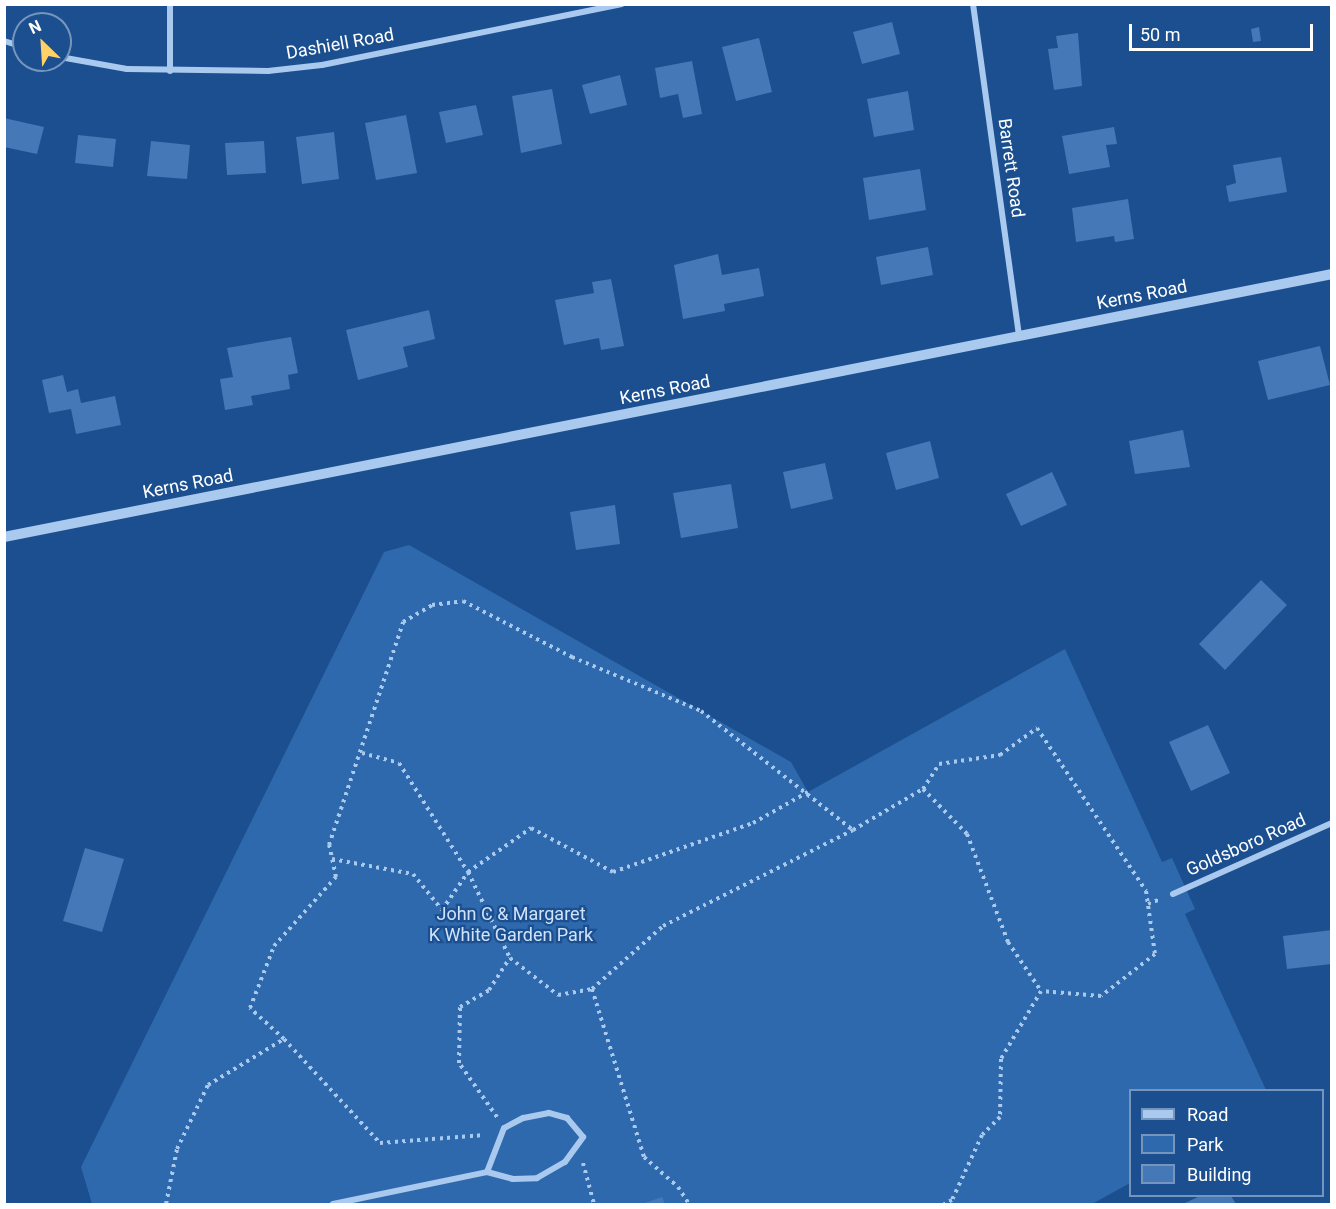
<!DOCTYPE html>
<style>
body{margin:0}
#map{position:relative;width:1336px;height:1209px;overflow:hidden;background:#1b4f8f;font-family:Roboto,sans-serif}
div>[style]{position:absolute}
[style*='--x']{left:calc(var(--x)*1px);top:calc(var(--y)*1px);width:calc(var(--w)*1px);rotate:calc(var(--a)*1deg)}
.green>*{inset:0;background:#2e69ad}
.building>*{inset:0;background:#4478b7}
.path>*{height:4px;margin-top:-2px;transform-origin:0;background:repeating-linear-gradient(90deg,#a9c9ee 0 3px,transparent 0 7.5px)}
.minor>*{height:6px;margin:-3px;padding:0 3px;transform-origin:3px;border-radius:3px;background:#a9c9ee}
.tertiary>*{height:10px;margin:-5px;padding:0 5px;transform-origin:5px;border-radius:5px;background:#a9c9ee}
span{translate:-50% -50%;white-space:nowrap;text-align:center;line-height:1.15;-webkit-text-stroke:4.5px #1b4f8f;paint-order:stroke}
.street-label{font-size:18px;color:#fff}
.park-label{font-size:18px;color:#cfe3fa}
.frame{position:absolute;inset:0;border:6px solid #fff;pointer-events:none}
.legend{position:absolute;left:1129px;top:1089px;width:195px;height:108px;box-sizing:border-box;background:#1b4f8f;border:2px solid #7695bc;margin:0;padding:8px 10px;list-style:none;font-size:18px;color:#fff}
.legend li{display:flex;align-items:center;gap:12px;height:30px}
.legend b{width:30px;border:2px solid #7695bc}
.north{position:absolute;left:12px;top:12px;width:60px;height:60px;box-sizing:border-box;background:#1b4f8f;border:2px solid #7695bc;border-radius:50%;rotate:335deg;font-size:16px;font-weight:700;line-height:24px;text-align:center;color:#fff}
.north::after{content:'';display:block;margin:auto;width:21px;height:27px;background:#ffd166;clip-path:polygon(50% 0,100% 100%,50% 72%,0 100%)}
.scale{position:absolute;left:1129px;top:24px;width:184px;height:27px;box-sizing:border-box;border:3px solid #fff;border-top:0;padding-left:8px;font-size:18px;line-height:21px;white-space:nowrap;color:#fff;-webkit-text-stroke:4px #1b4f8f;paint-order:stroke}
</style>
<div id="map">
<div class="green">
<i style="clip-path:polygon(409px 545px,791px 762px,808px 792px,1065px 649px,1162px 862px,1172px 858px,1195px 909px,1185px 914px,1266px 1090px,1130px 1090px,1130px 1183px,1092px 1204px,92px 1204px,81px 1167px,384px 552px)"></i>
</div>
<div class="building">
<i style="clip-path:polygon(892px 22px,900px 54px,862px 64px,853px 32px)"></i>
<i style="clip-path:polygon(1259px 27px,1261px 41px,1253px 42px,1251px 29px)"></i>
<i style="clip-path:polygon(1078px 33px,1082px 86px,1054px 90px,1048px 49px,1058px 48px,1056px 36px)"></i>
<i style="clip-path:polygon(759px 38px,772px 92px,736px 101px,722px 47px)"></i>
<i style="clip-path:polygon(692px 61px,702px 114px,683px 118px,678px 94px,660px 98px,655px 68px)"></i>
<i style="clip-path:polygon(620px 75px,627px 105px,590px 114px,582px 85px)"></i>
<i style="clip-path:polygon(552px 89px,562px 144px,521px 153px,512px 96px)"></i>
<i style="clip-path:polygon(908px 91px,914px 130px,874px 137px,867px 99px)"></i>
<i style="clip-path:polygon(476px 105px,483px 135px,446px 143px,439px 112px)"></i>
<i style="clip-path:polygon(406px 115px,417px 173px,376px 180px,365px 123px)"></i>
<i style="clip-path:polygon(4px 118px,44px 127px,37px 154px,4px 147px)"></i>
<i style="clip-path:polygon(1114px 127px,1117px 144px,1106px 145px,1110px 167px,1069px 174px,1062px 136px)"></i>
<i style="clip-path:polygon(334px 132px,339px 179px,302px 184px,296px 137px)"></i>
<i style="clip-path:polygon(78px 135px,116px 139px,113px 167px,75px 163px)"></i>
<i style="clip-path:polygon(151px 141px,190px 145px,187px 179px,147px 176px)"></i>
<i style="clip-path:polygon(264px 141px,266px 173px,227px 175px,225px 143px)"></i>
<i style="clip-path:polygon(1281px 157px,1287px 192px,1229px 202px,1226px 186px,1236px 183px,1233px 165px)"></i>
<i style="clip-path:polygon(920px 169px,926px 210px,869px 220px,863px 178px)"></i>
<i style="clip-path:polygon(1128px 199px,1134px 239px,1115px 242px,1114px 236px,1076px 242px,1072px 208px)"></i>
<i style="clip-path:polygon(928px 247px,933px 275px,881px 285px,876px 257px)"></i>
<i style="clip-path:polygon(718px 254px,722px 275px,759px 268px,764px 296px,724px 304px,725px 311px,683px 319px,674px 265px)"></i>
<i style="clip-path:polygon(611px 279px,624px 346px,601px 350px,599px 338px,564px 345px,555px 300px,594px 293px,592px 282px)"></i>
<i style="clip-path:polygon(429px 310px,435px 339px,403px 347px,408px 367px,358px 380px,346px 330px)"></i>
<i style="clip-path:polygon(291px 337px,298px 373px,288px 375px,290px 389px,251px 396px,253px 405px,225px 410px,220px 379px,233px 377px,227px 348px)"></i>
<i style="clip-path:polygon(1320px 346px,1330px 385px,1268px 400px,1258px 361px)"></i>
<i style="clip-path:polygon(63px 375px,67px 392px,78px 389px,81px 403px,115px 396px,121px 425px,76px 434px,71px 409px,49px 413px,42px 380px)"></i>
<i style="clip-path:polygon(1183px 430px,1190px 467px,1135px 474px,1129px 441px)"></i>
<i style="clip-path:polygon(930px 441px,939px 478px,896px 490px,886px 453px)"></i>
<i style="clip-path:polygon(825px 463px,833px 499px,791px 509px,783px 472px)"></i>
<i style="clip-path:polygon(1052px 472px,1067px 505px,1021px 526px,1006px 494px)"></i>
<i style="clip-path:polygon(731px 484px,738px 528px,681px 538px,673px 493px)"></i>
<i style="clip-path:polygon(615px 505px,620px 544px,576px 550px,570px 512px)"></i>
<i style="clip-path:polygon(1261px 580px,1287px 605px,1225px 670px,1199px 644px)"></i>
<i style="clip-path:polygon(1208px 725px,1230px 773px,1191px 791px,1169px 742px)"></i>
<i style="clip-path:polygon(85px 848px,124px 859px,102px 932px,63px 921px)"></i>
<i style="clip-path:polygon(1332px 930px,1332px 964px,1287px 969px,1283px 936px)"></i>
<i style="clip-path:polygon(1200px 1196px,1231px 1196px,1236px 1204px,1183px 1204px)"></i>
<i style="clip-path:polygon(662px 1197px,665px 1204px,642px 1204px)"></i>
</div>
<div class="path">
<i style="--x:362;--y:753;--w:38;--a:15"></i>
<i style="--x:399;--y:763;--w:129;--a:57.7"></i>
<i style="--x:468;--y:872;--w:96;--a:64"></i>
<i style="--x:510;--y:958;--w:61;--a:37.6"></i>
<i style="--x:558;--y:995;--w:35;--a:-10"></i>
<i style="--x:592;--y:989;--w:95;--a:-41.6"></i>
<i style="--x:663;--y:926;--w:213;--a:-26.8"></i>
<i style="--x:923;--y:789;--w:63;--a:45.6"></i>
<i style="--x:967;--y:834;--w:116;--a:69.2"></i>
<i style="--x:1008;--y:942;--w:59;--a:56"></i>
<i style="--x:332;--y:859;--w:82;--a:10.5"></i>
<i style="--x:413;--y:874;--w:46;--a:51.1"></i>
<i style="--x:442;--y:910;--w:46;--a:-55.6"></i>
<i style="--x:468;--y:872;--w:77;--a:-34.9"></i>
<i style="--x:531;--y:828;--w:93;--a:28.2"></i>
<i style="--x:613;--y:872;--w:148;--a:-19.3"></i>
<i style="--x:753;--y:823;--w:63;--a:-29.4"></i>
<i style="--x:1148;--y:904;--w:14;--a:-21"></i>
<i style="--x:592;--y:989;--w:176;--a:72.8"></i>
<i style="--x:644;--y:1157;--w:45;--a:41.4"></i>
<i style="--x:678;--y:1187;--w:20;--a:57"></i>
<i style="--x:284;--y:1039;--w:142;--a:47.3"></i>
<i style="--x:380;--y:1143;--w:105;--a:-4.4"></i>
<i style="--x:497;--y:1117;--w:66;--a:-125.1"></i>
<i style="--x:459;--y:1063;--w:56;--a:-89"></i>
<i style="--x:460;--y:1007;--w:34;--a:-30"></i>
<i style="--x:489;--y:990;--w:38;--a:-57"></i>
<i style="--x:583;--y:1163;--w:42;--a:75"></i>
<i style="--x:166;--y:1204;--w:56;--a:-78.7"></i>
<i style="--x:177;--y:1149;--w:71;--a:-64.2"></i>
<i style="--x:208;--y:1085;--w:89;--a:-31.2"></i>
<i style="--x:284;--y:1039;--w:46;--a:-137.6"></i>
<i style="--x:250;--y:1008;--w:66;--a:-68.8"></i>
<i style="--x:274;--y:946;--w:93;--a:-48.1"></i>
<i style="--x:336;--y:877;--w:33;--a:-102"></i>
<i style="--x:329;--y:845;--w:235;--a:-71.6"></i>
<i style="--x:403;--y:622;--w:34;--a:-30"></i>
<i style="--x:432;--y:605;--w:31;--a:-7"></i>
<i style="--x:463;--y:601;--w:123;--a:27.2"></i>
<i style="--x:572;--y:657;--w:140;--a:22.7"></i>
<i style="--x:701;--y:711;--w:193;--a:38.1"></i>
<i style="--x:853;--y:830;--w:81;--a:-30.4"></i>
<i style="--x:923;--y:789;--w:30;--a:-57"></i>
<i style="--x:939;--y:764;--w:62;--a:-8.4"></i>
<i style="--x:1000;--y:755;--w:46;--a:-36.1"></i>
<i style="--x:1037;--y:728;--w:196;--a:56.2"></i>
<i style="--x:1146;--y:891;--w:64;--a:81.9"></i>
<i style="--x:1155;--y:954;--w:68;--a:142.1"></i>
<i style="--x:1101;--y:996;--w:60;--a:-175.2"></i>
<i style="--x:1041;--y:991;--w:79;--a:120.5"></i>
<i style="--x:1001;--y:1059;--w:58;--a:91"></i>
<i style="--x:1000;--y:1117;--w:25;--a:135"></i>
<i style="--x:982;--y:1135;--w:72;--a:114.8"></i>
<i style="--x:952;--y:1200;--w:9;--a:153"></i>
</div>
<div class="minor">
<i style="--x:170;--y:4;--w:67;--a:90"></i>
<i style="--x:973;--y:4;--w:335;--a:82.1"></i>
<i style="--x:4;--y:41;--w:21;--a:17"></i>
<i style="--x:60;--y:57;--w:68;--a:10.2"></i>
<i style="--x:127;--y:69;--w:141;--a:0.8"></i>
<i style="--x:268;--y:71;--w:54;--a:-6.3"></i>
<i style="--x:322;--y:65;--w:306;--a:-11.5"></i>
<i style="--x:1173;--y:894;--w:174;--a:-24.1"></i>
<i style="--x:333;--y:1204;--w:157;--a:-11.7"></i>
<i style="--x:487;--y:1172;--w:27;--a:15"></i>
<i style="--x:513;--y:1179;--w:24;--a:-2"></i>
<i style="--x:537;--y:1178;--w:32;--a:-30"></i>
<i style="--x:565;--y:1162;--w:31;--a:-54"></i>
<i style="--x:583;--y:1137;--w:25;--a:-130"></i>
<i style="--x:567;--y:1118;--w:19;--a:-164"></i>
<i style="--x:549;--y:1113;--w:26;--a:169"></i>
<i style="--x:523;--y:1118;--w:21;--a:152"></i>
<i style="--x:504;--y:1128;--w:47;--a:111.1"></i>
</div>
<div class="tertiary">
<i style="--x:4;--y:537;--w:1354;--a:-11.2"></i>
</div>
<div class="street-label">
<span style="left:340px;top:44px;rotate:-10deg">Dashiell Road</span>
<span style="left:1011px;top:168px;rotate:82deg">Barrett Road</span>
<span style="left:1142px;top:295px;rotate:-11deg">Kerns Road</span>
<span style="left:665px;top:390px;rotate:-11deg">Kerns Road</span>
<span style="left:188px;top:484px;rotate:-11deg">Kerns Road</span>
<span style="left:1246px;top:845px;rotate:-24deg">Goldsboro Road</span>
</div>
<div class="park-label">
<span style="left:511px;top:925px">John C &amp; Margaret<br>K White Garden Park</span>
</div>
<div class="frame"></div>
<ul class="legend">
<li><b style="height:8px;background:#a9c9ee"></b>Road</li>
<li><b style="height:16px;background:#2e69ad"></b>Park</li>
<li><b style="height:16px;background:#4478b7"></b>Building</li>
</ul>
<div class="north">N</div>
<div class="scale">50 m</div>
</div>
